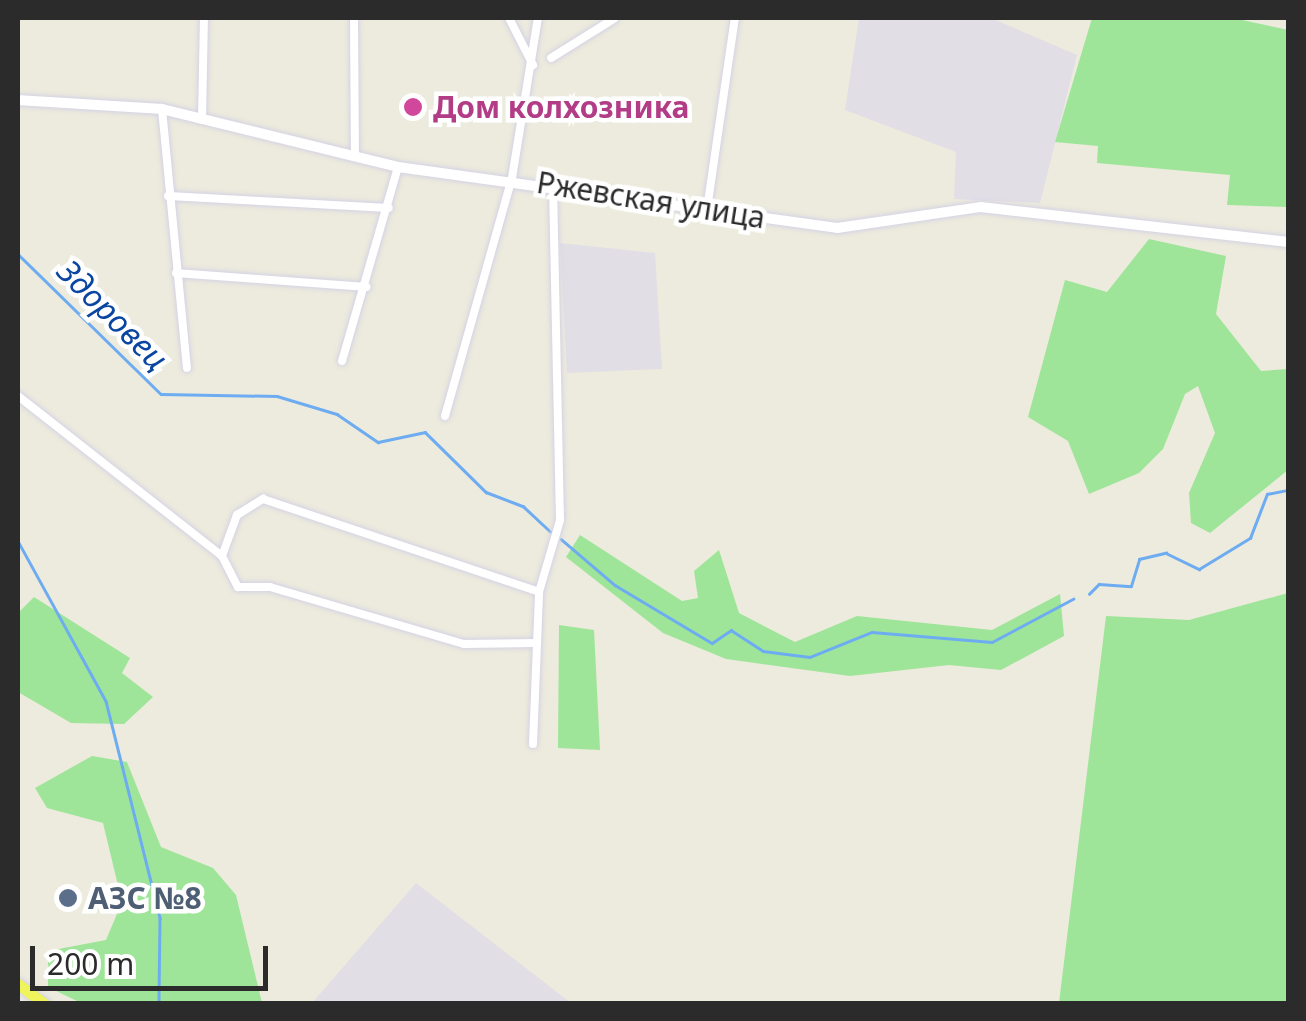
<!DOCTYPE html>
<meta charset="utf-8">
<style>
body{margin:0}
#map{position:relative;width:1306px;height:1021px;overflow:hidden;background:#edebdd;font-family:"Noto Sans",sans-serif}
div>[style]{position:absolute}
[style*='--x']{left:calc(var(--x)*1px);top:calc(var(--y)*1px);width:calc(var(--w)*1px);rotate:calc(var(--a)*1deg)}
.industrial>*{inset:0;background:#e2dee6}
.green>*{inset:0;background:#9ee599}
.stream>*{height:2.5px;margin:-1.25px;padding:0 1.25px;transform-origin:1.25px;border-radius:1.25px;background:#6eacf2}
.roads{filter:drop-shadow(0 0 2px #d4d2e4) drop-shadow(0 0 2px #d4d2e4)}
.street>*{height:8px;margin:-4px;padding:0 4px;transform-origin:4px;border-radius:4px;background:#fff}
.secondary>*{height:10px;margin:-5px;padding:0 5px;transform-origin:5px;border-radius:5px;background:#fff}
.primary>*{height:11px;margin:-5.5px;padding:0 5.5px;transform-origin:5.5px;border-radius:5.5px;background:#eff45c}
.dots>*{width:28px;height:28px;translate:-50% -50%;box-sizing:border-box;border:5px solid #fff;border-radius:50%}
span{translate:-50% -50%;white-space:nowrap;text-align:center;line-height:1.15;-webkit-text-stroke:9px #fff;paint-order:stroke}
.hotel-label{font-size:30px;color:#b23c85;font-weight:700}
.left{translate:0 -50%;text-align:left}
.street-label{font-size:30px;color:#2b2b2b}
.service-label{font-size:30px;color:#4e5e75;font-weight:700}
.water-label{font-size:32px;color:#0a45a1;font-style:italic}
.frame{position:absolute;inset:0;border:20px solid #2b2b2b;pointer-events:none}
.scale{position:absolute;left:30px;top:946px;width:238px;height:45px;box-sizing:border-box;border:5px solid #2b2b2b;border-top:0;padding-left:12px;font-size:30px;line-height:35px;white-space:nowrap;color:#2b2b2b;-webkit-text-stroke:8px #fff;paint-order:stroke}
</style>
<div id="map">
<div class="industrial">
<i style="clip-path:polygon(859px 18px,991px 18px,1077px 55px,1040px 203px,954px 199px,956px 152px,845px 110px)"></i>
<i style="clip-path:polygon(560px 243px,655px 253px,662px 369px,567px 373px)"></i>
<i style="clip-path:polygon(416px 883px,571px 1003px,312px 1003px)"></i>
</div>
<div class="green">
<i style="clip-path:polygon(1092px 18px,1233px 18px,1288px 30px,1288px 207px,1227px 205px,1230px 175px,1097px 163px,1098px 146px,1055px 142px)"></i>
<i style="clip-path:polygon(1149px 239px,1226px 256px,1216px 314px,1261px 371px,1288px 369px,1288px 470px,1210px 533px,1191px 523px,1189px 493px,1215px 433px,1198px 386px,1185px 394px,1163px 449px,1139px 473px,1089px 494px,1068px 441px,1028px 417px,1065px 280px,1107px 292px)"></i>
<i style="clip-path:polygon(580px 535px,682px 601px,698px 598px,694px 571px,719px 550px,739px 613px,795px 642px,857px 616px,992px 630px,1060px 594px,1064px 636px,1001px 670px,949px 665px,850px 676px,726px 659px,663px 633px,566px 557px)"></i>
<i style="clip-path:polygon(1288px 593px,1288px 1003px,1059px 1003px,1106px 616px,1189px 620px)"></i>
<i style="clip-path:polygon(34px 597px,130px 658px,122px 673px,153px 697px,124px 724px,71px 723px,18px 692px,18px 613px)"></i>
<i style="clip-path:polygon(559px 625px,594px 630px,600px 750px,558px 748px)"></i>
<i style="clip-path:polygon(92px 756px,127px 762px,161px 847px,213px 868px,236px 895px,262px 1003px,81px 1003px,48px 987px,48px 951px,106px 940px,122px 902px,103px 823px,47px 808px,35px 788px)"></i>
</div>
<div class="stream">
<i style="--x:18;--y:254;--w:200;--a:44.4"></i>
<i style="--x:161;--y:394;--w:116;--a:1"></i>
<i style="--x:277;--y:396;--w:63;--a:16.7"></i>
<i style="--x:337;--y:414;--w:50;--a:34.3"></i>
<i style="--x:378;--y:442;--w:48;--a:-12"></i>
<i style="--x:425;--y:432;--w:86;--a:44.5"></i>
<i style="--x:486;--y:492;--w:40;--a:21"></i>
<i style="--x:523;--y:506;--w:37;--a:43"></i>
<i style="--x:561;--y:539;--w:71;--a:40.4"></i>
<i style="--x:615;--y:585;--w:113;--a:30.9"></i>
<i style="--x:712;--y:643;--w:23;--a:-34"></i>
<i style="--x:731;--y:630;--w:38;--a:33"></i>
<i style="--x:763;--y:651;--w:47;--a:7.3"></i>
<i style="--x:810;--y:657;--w:67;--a:-22"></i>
<i style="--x:872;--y:632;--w:120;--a:4.8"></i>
<i style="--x:992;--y:642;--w:92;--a:-28"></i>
<i style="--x:18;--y:541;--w:183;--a:61.2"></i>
<i style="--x:106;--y:701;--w:224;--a:76"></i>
<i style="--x:160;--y:918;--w:86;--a:90.7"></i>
<i style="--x:1089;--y:594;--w:14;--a:-45"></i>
<i style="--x:1099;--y:584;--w:32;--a:4"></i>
<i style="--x:1131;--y:586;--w:28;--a:-73"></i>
<i style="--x:1139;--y:559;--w:28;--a:-13"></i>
<i style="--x:1166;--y:553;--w:37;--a:26"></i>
<i style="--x:1199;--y:569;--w:60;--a:-31.3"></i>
<i style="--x:1250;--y:538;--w:47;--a:-68.9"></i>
<i style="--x:1267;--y:494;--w:21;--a:-11"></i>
</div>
<div class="roads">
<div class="street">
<i style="--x:354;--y:18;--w:138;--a:89.6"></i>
<i style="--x:509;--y:18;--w:53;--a:62.9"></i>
<i style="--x:551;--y:58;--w:75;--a:-32"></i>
<i style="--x:162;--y:109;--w:260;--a:84.5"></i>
<i style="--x:202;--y:120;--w:102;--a:-88.9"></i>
<i style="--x:168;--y:196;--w:221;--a:3.1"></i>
<i style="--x:707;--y:209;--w:193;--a:-81.7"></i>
<i style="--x:176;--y:273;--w:191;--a:4.2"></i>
<i style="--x:342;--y:361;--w:202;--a:-73.9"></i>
<i style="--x:18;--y:396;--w:259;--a:38.1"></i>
<i style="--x:222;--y:556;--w:35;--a:63"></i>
<i style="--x:238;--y:587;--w:32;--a:0"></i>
<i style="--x:270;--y:587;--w:202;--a:16.4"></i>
<i style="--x:464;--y:644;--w:73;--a:-0.8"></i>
<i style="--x:445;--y:416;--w:247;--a:-74.3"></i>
<i style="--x:512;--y:178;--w:162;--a:-80.8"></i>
<i style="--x:222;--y:556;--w:44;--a:-69.9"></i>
<i style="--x:237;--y:515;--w:31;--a:-32"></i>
<i style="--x:263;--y:499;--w:291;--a:18.6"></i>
<i style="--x:533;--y:744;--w:152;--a:-87.7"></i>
<i style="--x:539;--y:592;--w:75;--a:-73.7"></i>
<i style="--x:560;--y:520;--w:333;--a:-91.2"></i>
</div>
<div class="secondary">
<i style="--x:18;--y:100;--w:144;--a:3.6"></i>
<i style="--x:162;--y:109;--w:243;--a:13.8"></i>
<i style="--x:398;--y:167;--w:443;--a:7.9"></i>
<i style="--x:837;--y:228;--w:146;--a:-8.3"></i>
<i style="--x:981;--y:207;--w:309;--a:6.5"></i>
</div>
<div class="primary">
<i style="--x:18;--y:984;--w:34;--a:37"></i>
</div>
</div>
<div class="dots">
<i style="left:413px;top:107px;background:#d1479c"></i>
<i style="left:68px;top:898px;background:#5c6f8a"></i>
</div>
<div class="hotel-label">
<span class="left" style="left:433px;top:107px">Дом колхозника</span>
</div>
<div class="street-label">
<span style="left:651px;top:200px;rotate:9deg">Ржевская улица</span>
</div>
<div class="service-label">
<span class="left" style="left:88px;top:898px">АЗС №8</span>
</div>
<div class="water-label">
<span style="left:113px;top:315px;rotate:45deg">Здоровец</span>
</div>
<div class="frame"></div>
<div class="scale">200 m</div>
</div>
